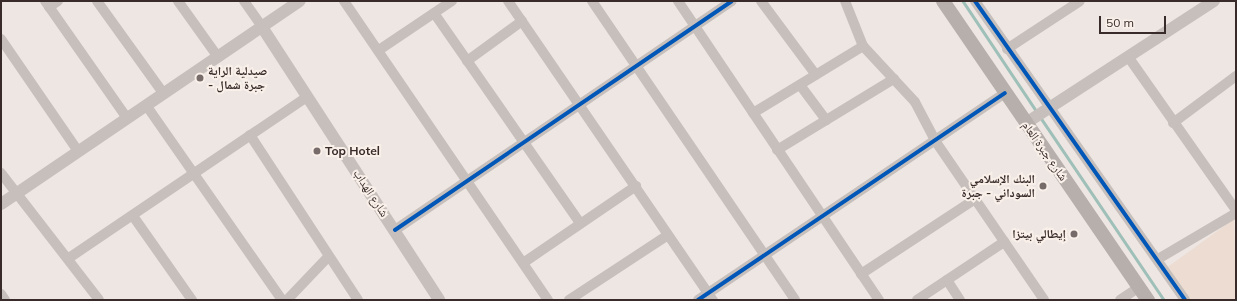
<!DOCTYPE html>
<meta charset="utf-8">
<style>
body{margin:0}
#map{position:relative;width:1237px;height:301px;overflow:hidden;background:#eee6e2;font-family:Mulish,"Noto Naskh Arabic",sans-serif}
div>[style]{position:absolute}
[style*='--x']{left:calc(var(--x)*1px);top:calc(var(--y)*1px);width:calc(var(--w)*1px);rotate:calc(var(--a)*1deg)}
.plaza>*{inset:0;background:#ecdcd2}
.stream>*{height:2.5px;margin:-1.25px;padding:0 1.25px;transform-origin:1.25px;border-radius:1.25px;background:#9fc0b9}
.minor>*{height:10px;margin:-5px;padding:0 5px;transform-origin:5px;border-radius:5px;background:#c7bfbb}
.tertiary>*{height:12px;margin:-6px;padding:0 6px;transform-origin:6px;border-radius:6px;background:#c7bfbb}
.secondary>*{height:14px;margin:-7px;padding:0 7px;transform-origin:7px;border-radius:7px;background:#b7afac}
.cycleway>*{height:4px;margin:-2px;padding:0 2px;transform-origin:2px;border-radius:2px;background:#0057b8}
.dots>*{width:11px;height:11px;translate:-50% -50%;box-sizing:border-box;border:2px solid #faf0ea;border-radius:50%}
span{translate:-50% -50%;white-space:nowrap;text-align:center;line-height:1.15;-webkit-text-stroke:4px #faf0ea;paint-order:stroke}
.poi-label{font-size:12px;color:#382b29;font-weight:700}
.left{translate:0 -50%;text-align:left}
.right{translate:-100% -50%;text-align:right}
.street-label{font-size:12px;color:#382b29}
.frame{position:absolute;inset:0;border:2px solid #382b29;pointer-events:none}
.scale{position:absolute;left:1099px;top:16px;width:67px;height:18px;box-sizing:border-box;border:2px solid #382b29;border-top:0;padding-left:5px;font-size:12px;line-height:14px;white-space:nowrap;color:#382b29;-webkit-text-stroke:3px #faf0ea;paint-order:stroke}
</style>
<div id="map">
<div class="plaza">
<i style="clip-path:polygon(1234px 219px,1236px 300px,1186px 300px,1165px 269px)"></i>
</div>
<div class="stream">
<i style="--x:963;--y:1;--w:133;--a:56.3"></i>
<i style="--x:1041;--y:118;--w:220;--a:55.9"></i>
</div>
<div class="minor">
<i style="--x:45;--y:1;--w:143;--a:55"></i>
<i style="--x:97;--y:1;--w:113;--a:54.3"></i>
<i style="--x:178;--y:1;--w:69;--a:54.5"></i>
<i style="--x:244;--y:1;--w:32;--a:55"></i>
<i style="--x:344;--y:1;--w:362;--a:55.7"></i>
<i style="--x:508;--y:1;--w:363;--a:55.6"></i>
<i style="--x:592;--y:1;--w:361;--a:55.8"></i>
<i style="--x:678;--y:1;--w:360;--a:56.1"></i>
<i style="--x:761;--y:1;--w:92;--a:53.4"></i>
<i style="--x:845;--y:1;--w:48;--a:68.2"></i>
<i style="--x:863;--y:46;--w:76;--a:47.1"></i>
<i style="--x:915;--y:102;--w:45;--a:62.3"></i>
<i style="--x:936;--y:142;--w:191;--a:55.6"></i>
<i style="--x:975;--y:1;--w:365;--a:54.9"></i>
<i style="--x:49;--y:7;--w:11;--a:-34"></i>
<i style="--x:434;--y:13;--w:256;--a:55.2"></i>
<i style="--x:1;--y:39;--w:136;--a:55.5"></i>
<i style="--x:1007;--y:49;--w:87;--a:-33.3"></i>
<i style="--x:379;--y:50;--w:88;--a:-33.9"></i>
<i style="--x:1129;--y:58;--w:186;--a:54.9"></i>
<i style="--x:467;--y:61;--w:68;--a:-36"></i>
<i style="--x:800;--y:85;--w:44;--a:53.4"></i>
<i style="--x:146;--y:105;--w:238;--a:55.1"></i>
<i style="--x:753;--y:113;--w:129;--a:-31.3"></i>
<i style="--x:1173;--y:123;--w:79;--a:-36.7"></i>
<i style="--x:250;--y:135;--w:197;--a:56.8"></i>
<i style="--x:777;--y:150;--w:137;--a:-31.3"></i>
<i style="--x:1;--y:173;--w:160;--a:52.3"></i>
<i style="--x:133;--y:216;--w:103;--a:54.9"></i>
<i style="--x:395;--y:230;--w:407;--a:-34.2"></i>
<i style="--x:69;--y:258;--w:287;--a:-34.1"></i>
<i style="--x:1158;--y:259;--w:91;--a:-30.5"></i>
<i style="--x:523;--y:263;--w:137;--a:-34.3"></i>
<i style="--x:861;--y:274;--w:136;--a:-33.3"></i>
<i style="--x:947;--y:280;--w:24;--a:57"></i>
<i style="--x:1;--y:294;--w:7;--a:56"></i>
<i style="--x:287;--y:300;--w:59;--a:-46.4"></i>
<i style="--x:569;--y:300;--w:118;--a:-33.3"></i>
<i style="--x:698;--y:300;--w:370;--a:-34"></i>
<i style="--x:917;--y:300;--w:105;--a:-33.7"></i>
<i style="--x:1120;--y:300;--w:23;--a:-34"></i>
</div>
<div class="tertiary">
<i style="--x:262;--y:27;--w:325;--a:57"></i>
<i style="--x:1026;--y:123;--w:224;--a:-33"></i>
<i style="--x:1;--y:204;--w:361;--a:-34.2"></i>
</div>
<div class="secondary">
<i style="--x:943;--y:1;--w:363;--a:55.6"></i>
</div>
<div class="cycleway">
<i style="--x:975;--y:1;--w:365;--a:54.9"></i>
<i style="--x:395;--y:230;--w:407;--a:-34.2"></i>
<i style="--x:698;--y:300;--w:370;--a:-34"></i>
</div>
<div class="dots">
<i style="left:200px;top:78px;background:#786c6a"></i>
<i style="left:317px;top:151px;background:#786c6a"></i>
<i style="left:1043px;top:186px;background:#786c6a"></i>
<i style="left:1074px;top:234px;background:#786c6a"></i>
</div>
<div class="poi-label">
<span class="left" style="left:208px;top:78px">صيدلية الراية<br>- جبرة شمال</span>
<span class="left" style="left:325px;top:151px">Top Hotel</span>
<span class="right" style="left:1035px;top:186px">البنك الإسلامي<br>السوداني - جبرة</span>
<span class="right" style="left:1066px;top:234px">إيطالي بيتزا</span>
</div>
<div class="street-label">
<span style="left:1045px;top:151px;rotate:55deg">شارع جبرة العام</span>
<span style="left:371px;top:193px;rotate:57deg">شارع الهداب</span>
</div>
<div class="frame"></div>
<div class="scale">50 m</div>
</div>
